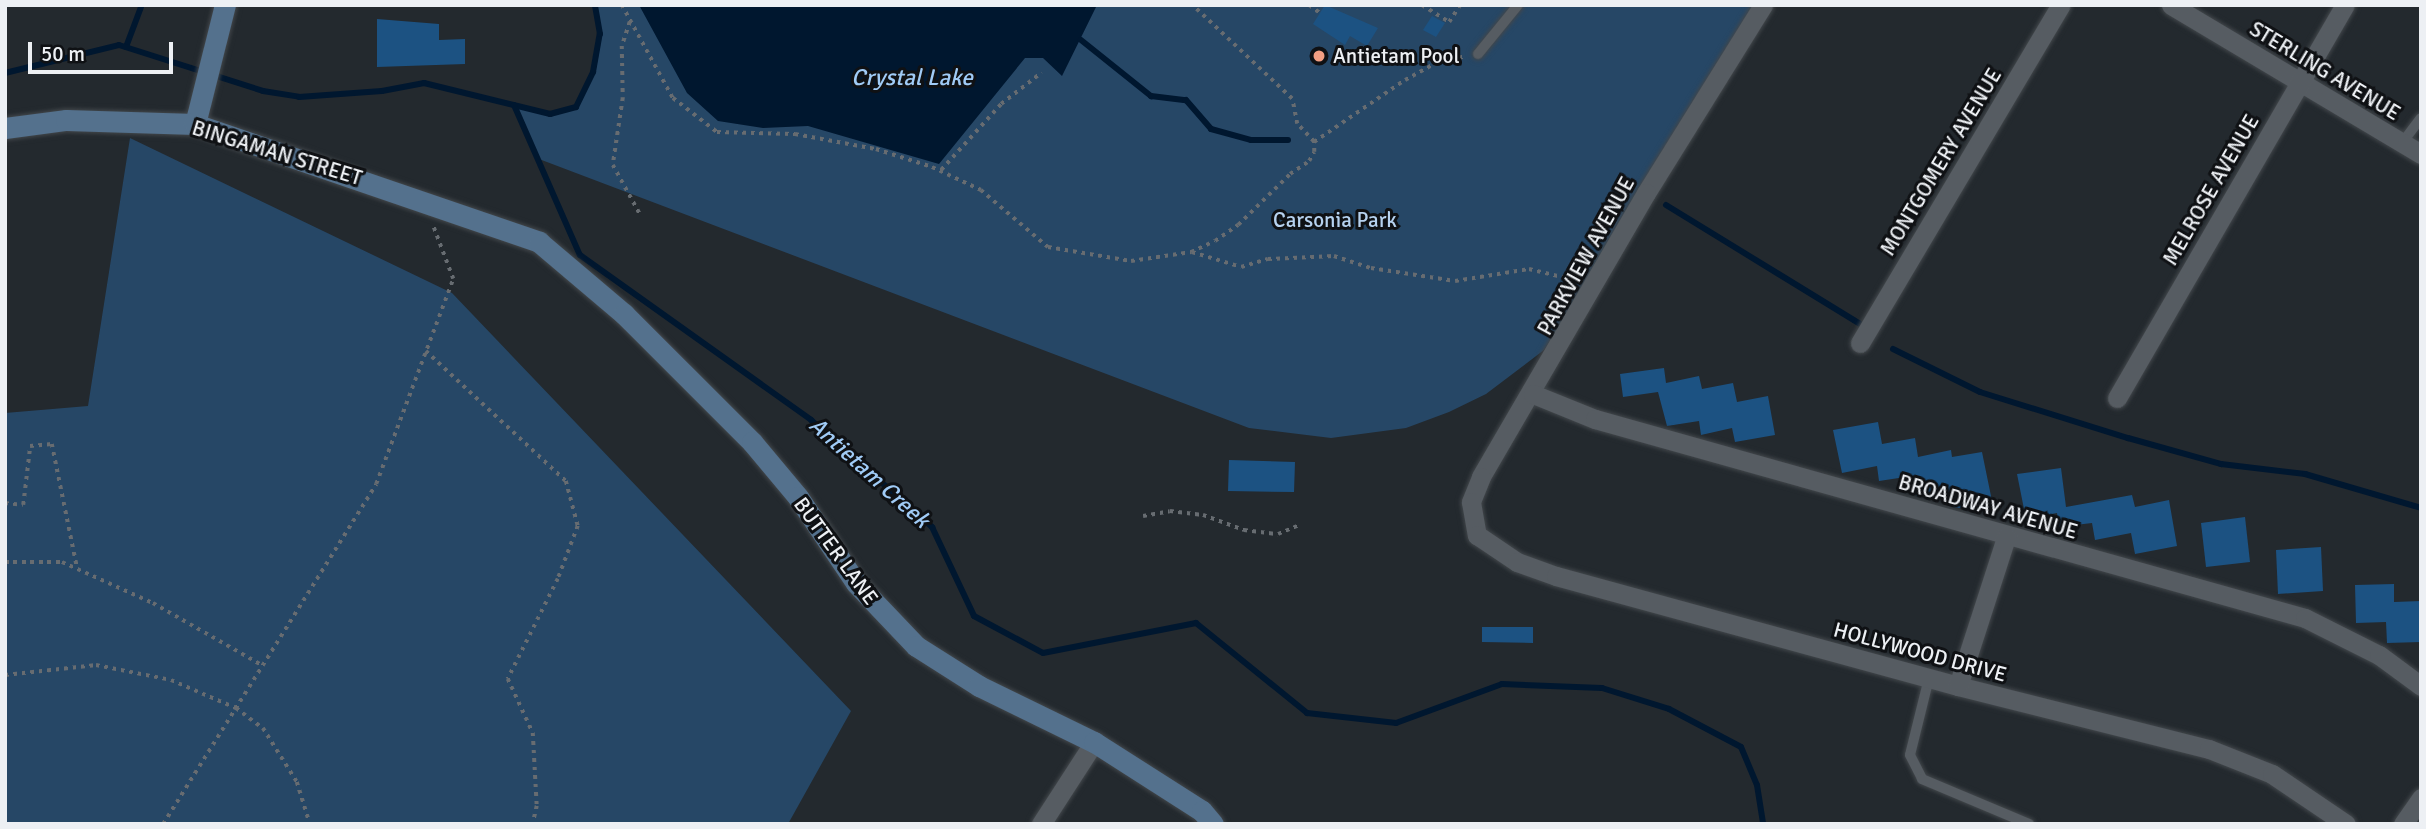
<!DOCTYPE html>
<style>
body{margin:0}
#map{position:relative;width:2426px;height:829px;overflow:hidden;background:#23292e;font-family:Signika,sans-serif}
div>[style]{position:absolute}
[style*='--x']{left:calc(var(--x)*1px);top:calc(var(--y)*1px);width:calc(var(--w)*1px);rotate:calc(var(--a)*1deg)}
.green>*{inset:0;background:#264766}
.water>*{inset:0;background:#00172f}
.stream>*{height:6px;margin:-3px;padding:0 3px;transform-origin:3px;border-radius:3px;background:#00172f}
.building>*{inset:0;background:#1c5282}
.path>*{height:3.5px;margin-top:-1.75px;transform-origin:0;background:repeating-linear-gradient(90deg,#676c71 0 3.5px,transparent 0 8.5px)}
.roads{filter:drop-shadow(0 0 2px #42474b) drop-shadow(0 0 2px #42474b)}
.lane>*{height:10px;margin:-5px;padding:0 5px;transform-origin:5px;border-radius:5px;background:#565c62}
.street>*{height:19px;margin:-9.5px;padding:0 9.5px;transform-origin:9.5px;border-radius:9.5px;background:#565c62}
.secondary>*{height:21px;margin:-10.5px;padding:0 10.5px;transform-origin:10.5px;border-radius:10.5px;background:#54718d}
.dots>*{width:19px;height:19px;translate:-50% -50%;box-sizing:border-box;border:4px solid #0f1114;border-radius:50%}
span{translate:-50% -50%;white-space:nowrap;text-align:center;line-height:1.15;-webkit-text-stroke:6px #0f1114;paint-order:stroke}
.poi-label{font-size:21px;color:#edf0f4}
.left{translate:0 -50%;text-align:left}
.street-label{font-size:21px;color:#edf0f4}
.park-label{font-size:21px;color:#b6d2ef}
.water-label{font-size:23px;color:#a0cbf6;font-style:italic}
.frame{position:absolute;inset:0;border:7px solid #edf0f4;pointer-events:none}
.scale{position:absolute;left:28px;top:42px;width:145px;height:32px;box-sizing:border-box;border:4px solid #edf0f4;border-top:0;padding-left:9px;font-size:21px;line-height:24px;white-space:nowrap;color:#edf0f4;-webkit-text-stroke:5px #0f1114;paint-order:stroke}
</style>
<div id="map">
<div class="green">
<i style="clip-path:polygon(595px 5px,1763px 5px,1544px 350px,1486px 394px,1449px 412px,1406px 428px,1331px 438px,1249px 428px,539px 159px,514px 105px,550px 114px,576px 107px,593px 72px,600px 34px)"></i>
<i style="clip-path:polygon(130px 138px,452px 293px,851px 711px,788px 824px,5px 824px,5px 413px,88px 406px)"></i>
</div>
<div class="water">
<i style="clip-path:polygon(639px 5px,1097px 5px,1062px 76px,1043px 58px,1025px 58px,939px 164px,808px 126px,763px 128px,718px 121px,687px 93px)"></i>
</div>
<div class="stream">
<i style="--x:1081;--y:40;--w:90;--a:38.7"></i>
<i style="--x:1151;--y:96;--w:35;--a:7"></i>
<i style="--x:1186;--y:100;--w:38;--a:49"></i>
<i style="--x:1211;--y:129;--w:41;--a:15.4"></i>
<i style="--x:1251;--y:140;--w:37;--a:0"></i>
<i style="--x:126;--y:47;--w:43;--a:-69.4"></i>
<i style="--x:5;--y:73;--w:117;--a:-13.8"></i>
<i style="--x:119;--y:45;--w:151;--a:17.7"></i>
<i style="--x:263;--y:91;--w:36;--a:9"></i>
<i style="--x:299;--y:97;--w:83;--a:-4.1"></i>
<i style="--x:382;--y:91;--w:43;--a:-10.8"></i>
<i style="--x:424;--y:83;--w:130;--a:13.8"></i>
<i style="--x:550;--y:114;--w:27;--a:-15"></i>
<i style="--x:576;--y:107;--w:39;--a:-64"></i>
<i style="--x:593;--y:72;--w:39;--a:-80"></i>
<i style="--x:600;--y:34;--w:29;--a:-100"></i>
<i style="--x:514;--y:105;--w:164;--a:66.3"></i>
<i style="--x:580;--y:255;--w:284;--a:35.5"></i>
<i style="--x:811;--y:420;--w:162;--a:41.5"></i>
<i style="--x:932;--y:527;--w:98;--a:64.7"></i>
<i style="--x:974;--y:616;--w:78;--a:28.2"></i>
<i style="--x:1043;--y:653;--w:156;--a:-11.1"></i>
<i style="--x:1196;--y:623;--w:143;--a:39"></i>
<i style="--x:1307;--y:713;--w:90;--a:6.4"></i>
<i style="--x:1396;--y:723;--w:113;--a:-20.2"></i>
<i style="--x:1502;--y:684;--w:100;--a:2.3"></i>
<i style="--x:1602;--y:688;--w:70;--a:17.4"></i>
<i style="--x:1669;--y:709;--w:81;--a:27.8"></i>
<i style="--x:1741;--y:747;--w:41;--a:67.2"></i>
<i style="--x:1757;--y:785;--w:39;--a:81"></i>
<i style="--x:1666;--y:205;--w:228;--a:31.5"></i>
<i style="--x:1893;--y:349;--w:97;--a:26.3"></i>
<i style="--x:1980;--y:392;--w:155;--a:17.3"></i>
<i style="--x:2128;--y:438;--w:97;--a:15.6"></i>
<i style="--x:2221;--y:464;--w:85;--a:6.8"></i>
<i style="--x:2305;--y:474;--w:121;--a:16.3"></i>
</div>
<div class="building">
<i style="clip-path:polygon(1325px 5px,1378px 28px,1367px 46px,1350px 36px,1345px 45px,1313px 24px)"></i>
<i style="clip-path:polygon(1432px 16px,1445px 23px,1436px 37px,1423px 30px)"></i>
<i style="clip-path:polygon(377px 19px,439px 24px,439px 40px,465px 39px,465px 64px,377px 67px)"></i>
<i style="clip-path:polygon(1664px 368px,1666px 383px,1699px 376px,1702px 389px,1733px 383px,1737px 402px,1768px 396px,1775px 435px,1735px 442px,1732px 428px,1701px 435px,1699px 421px,1667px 426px,1658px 392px,1623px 397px,1620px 374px)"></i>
<i style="clip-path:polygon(1878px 422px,1882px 444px,1915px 438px,1918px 457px,1951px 450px,1952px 457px,1982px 452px,1992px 501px,1959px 508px,1953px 507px,1950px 492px,1916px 496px,1912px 476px,1879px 481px,1877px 466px,1842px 473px,1833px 430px)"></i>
<i style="clip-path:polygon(1229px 460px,1295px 462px,1294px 492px,1228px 491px)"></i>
<i style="clip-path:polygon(2061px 468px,2066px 507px,2132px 495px,2135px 507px,2169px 500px,2177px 546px,2135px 554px,2131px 533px,2095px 540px,2092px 523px,2059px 527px,2057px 513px,2026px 519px,2017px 474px)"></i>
<i style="clip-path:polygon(2245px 517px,2250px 562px,2206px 567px,2201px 523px)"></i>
<i style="clip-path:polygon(2321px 547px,2323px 591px,2278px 594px,2276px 550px)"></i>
<i style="clip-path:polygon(2394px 584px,2394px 602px,2421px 601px,2421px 642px,2387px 643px,2386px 622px,2356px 623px,2355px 585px)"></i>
<i style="clip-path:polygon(1482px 627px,1533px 627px,1533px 643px,1482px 642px)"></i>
</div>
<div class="path">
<i style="--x:622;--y:5;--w:106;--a:61.3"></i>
<i style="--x:673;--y:98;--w:56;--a:37.7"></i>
<i style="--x:717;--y:132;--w:78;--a:1.5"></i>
<i style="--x:795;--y:134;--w:82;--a:10.5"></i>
<i style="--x:876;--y:149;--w:59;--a:17.8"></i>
<i style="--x:932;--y:167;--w:54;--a:25.1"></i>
<i style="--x:981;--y:190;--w:88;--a:40.4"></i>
<i style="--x:1048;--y:247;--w:84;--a:9.6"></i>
<i style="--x:1131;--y:261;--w:61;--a:-8.5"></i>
<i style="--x:1191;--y:252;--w:26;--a:-25"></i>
<i style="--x:1215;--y:241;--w:28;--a:-35"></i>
<i style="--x:1238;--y:225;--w:73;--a:-44.4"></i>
<i style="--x:1290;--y:174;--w:23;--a:-34"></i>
<i style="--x:1309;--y:161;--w:10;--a:-61"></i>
<i style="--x:1314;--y:152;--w:10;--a:-90"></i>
<i style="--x:1314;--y:142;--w:25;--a:-133"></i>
<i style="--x:1297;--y:124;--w:25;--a:-101"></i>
<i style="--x:1292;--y:99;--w:137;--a:-136.8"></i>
<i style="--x:1309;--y:5;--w:14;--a:36"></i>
<i style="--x:1422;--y:5;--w:32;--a:32"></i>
<i style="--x:1449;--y:22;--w:20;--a:-57"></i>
<i style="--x:630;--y:22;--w:25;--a:108"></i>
<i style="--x:622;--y:46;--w:52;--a:88.9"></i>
<i style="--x:623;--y:98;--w:68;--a:98.5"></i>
<i style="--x:613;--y:165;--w:58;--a:61.2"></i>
<i style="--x:1314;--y:142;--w:110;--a:-34.3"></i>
<i style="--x:1405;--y:80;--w:33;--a:-29"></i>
<i style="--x:1434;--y:64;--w:33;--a:-14"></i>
<i style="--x:941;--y:170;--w:89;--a:-47.7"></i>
<i style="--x:1001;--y:104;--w:51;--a:-37.8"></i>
<i style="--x:1192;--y:252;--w:51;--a:17"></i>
<i style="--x:1241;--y:267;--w:28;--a:-17"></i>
<i style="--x:1268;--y:259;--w:66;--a:-2.6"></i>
<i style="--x:1334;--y:256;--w:39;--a:18"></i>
<i style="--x:1371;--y:268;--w:85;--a:8.8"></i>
<i style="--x:1455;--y:281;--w:75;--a:-9.2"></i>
<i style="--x:1529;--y:269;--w:46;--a:13.7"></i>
<i style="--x:426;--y:351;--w:191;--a:42.9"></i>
<i style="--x:566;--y:481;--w:47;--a:75.1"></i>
<i style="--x:578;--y:526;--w:57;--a:110.7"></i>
<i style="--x:558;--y:579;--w:112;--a:116.6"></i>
<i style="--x:508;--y:679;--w:60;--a:65.2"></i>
<i style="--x:533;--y:733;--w:73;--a:86.9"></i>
<i style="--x:537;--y:806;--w:18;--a:103"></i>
<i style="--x:5;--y:503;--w:18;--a:6"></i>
<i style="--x:23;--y:505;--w:59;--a:-83.2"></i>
<i style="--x:30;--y:446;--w:22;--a:-5"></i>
<i style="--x:52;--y:444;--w:126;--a:78.5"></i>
<i style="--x:1143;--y:516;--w:27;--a:-10"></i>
<i style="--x:1170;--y:511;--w:33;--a:7"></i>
<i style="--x:1203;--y:515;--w:44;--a:20.1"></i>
<i style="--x:1244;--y:530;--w:34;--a:7"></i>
<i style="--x:1278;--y:534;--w:23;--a:-23"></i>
<i style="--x:5;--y:562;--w:57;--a:0"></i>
<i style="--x:62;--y:562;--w:100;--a:24.3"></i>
<i style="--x:153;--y:603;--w:123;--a:29.7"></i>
<i style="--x:5;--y:675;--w:92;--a:-6.3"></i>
<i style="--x:96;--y:665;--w:76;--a:11.3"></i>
<i style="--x:171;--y:680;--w:71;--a:23.3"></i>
<i style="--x:236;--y:708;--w:34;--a:37"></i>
<i style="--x:263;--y:728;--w:64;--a:57.8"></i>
<i style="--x:297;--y:782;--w:44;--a:72.8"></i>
<i style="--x:163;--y:824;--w:401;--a:-57.9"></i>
<i style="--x:376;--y:484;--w:219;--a:-69.4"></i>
<i style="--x:453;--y:279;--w:57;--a:-110.7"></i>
</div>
<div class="roads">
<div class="lane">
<i style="--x:1478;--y:54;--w:63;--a:-50.8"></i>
<i style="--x:2402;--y:143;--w:31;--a:-53"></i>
<i style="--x:1929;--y:678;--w:79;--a:103.9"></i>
<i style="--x:1910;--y:755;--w:27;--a:63"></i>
<i style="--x:1922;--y:779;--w:116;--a:22.8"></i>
</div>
<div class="street">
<i style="--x:1763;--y:5;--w:221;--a:121.9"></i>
<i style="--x:1646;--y:193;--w:328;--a:120.2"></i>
<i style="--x:1481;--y:477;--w:27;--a:112"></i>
<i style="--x:1471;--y:502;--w:34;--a:80"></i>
<i style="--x:1477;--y:535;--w:48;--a:34"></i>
<i style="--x:1517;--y:562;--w:41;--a:19.7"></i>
<i style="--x:1556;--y:576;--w:417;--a:15.3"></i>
<i style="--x:1958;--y:686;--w:259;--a:14.1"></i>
<i style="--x:2209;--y:749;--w:68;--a:21.6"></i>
<i style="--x:2272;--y:774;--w:89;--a:34"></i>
<i style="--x:2171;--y:5;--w:291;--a:30.8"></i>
<i style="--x:1860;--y:343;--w:393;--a:-59.3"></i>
<i style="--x:1533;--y:394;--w:67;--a:22"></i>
<i style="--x:1595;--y:419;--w:737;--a:15.66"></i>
<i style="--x:2305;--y:618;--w:83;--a:26.6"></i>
<i style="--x:2379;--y:655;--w:52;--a:36.4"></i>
<i style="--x:2117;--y:398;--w:454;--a:-59.9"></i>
<i style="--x:1958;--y:686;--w:157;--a:-72.1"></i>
<i style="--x:1041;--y:824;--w:98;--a:-57.1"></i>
<i style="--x:2403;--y:824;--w:32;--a:-55"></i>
</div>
<div class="secondary">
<i style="--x:195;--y:124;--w:123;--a:-75.9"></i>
<i style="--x:5;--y:128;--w:62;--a:-7.5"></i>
<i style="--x:66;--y:120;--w:129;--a:1.8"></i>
<i style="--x:195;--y:124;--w:364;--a:18.9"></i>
<i style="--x:539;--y:242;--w:111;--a:40.3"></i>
<i style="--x:624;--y:314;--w:181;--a:45"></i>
<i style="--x:752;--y:442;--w:72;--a:50.1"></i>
<i style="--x:798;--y:497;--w:104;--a:56"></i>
<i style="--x:856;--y:583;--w:87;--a:46.4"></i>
<i style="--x:916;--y:646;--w:75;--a:32.4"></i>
<i style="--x:979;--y:686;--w:128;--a:26"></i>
<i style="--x:1094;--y:742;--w:128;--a:32.6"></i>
<i style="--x:1202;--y:811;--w:17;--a:50"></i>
</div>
</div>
<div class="dots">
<i style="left:1319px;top:56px;background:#f39f83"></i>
</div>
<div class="poi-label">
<span class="left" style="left:1333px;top:56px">Antietam Pool</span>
</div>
<div class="street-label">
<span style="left:2325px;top:71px;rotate:31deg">STERLING AVENUE</span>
<span style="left:277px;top:153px;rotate:17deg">BINGAMAN STREET</span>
<span style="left:1941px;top:162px;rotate:-59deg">MONTGOMERY AVENUE</span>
<span style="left:2211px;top:190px;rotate:-60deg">MELROSE AVENUE</span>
<span style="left:1586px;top:256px;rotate:-61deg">PARKVIEW AVENUE</span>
<span style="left:1988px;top:507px;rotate:16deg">BROADWAY AVENUE</span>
<span style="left:836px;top:551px;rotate:54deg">BUTTER LANE</span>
<span style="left:1920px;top:652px;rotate:15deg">HOLLYWOOD DRIVE</span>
</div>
<div class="park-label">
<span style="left:1335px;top:220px">Carsonia Park</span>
</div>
<div class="water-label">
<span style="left:912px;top:78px">Crystal Lake</span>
<span style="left:869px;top:473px;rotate:42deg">Antietam Creek</span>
</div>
<div class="frame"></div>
<div class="scale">50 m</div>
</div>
